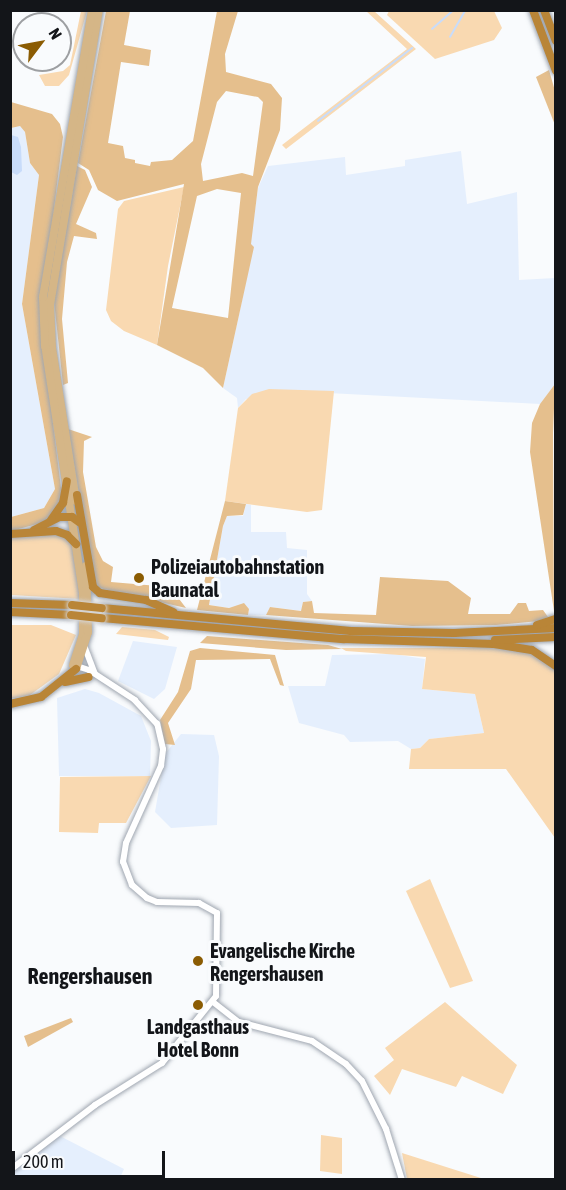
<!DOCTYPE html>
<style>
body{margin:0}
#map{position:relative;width:566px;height:1190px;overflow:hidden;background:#f9fbfd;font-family:"Asap Condensed",sans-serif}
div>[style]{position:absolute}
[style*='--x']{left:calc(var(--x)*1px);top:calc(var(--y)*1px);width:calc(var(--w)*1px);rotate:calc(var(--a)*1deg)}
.built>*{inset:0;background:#e5effd}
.green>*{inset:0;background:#f9d9b1}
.forest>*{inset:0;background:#e5bf8d}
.water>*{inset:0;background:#c8dcfa}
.stream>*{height:1.5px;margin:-0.75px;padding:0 0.75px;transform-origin:0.75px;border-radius:0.75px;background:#c8dcfa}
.roads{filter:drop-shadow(0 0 2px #9fa6b0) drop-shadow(0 0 2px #9fa6b0)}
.minor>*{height:6px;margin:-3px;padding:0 3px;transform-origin:3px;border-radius:3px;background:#fff}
.major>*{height:8px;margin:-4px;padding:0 4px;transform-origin:4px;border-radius:4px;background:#d5b687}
.highway>*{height:8px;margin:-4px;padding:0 4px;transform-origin:4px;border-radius:4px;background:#b98537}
.bridges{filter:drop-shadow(0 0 2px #d5d5d6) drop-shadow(0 0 2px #d5d5d6)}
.highway-bridge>*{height:8px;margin:-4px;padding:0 4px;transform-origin:4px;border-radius:4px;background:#b98537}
.dots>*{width:16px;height:16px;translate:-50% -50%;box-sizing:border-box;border:3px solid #f9fbfd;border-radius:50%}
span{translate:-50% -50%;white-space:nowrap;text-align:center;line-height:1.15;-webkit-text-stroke:6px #f9fbfd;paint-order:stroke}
.poi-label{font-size:20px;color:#131519;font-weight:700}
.left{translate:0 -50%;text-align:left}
.quarter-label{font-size:22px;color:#131519;font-weight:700}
.frame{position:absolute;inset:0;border:12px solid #131519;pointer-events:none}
.north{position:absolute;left:12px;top:12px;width:60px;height:60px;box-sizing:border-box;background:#f9fbfd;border:2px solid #9d9fa2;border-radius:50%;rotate:58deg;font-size:16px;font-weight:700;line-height:24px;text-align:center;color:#131519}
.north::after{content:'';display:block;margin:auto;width:21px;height:27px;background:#8b5c03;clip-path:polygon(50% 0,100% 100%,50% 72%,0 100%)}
.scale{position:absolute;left:12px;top:1151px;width:153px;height:27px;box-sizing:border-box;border:3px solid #131519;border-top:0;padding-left:8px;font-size:18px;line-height:21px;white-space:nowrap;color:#131519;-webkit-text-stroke:4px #f9fbfd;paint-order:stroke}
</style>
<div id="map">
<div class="built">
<i style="clip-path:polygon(20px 126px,25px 132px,30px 163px,39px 175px,22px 304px,55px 489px,44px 508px,11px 517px,10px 128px)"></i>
<i style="clip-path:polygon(461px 151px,467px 204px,517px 192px,519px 280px,555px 278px,555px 384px,540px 404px,309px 392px,246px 399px,238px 408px,237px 398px,223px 388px,242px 301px,258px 188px,268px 166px,345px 157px,346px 175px,405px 166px,405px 160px)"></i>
<i style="clip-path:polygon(246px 504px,251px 505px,251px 532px,286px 532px,287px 548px,307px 550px,307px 594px,312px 601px,303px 602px,302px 611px,270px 607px,266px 615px,248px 615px,249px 609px,244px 604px,229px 608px,209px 605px,223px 526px,227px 516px,243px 516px)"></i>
<i style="clip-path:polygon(133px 641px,177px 647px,165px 689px,154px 699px,118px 681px)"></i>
<i style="clip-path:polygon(393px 654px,425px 659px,422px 689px,475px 694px,484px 733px,429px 739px,420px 748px,411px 749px,398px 741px,350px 742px,344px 735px,299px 723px,288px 686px,325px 686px,332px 655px)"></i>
<i style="clip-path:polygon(85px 689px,99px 693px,141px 716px,151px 741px,150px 776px,59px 776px,57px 698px)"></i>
<i style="clip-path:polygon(181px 734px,214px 735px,219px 756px,217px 825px,171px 828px,155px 812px,165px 754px)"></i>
<i style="clip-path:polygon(58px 1135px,124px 1169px,119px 1180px,11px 1179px,10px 1172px)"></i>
</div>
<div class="green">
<i style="clip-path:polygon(81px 11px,87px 11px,69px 75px,59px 86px,45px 86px,39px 75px,63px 71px,70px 65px)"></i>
<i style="clip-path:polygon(366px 11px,374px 11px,416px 49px,286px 149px,282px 145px,407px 49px)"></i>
<i style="clip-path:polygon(389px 11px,494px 11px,502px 28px,494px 40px,435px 59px,387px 15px)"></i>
<i style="clip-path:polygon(184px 187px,168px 266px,157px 345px,124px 331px,111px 321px,106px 310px,118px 209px,124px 201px)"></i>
<i style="clip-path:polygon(269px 389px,334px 391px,322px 510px,307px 512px,225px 501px,238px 408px,252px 394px)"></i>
<i style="clip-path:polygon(45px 533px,67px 537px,74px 546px,81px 599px,11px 595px,11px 538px)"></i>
<i style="clip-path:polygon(10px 625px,51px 625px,76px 635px,59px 674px,30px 695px,15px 698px,11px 698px)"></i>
<i style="clip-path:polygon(122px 627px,155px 630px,169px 637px,168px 640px,116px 634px)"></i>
<i style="clip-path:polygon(341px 648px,509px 648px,526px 651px,551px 664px,555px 671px,555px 838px,506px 769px,409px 769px,411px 749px,420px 748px,429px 739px,484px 733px,475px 694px,422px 689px,426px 657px,346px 651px)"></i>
<i style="clip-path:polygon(151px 776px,126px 823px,99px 823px,98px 833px,59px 832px,60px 777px)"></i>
<i style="clip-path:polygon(430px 879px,473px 981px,450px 988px,406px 891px)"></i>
<i style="clip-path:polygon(445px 1002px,517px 1065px,503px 1094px,462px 1076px,456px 1087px,402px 1069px,390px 1095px,374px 1076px,394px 1060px,385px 1048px)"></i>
<i style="clip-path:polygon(321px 1135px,342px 1138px,342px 1174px,320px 1171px)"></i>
<i style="clip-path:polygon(402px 1153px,484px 1179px,407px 1179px)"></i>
</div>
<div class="forest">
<i style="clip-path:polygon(evenodd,106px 11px,130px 11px,124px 45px,151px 50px,149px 66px,121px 62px,108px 143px,123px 146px,125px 158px,135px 160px,135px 163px,150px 166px,151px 162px,172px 160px,193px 141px,217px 11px,238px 11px,225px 54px,226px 72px,271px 84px,282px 98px,280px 130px,258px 187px,251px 244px,254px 247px,223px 388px,203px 368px,157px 345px,184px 184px,117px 201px,98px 190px,89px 170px,78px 163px,106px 11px,226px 91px,258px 97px,263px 102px,253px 176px,242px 173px,203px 181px,201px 164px,217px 102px,226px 91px,106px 11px,217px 189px,241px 193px,228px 318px,172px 308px,197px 196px,217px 189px)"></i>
<i style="clip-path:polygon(549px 70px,555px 91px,555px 125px,536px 77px)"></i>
<i style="clip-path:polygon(11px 102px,52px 114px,60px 124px,63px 137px,40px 319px,62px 496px,54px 514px,41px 523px,11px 531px,11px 517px,44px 508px,55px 489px,22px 304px,39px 175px,30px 163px,25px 132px,20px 126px,11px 128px)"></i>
<i style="clip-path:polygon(77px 166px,85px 170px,92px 187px,76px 224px,96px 233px,97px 239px,74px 236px,67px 262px,62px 319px,68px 383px,63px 385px,54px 301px)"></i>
<i style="clip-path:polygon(555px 384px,553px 433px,554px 611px,530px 452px,532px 423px,540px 404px)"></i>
<i style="clip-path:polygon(68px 429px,92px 437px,84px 441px,83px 472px,96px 547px,103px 561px,113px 567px,111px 582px,170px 587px,186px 608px,95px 587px)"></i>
<i style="clip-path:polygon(225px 501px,246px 504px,243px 515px,227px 516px,223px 526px,209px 605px,229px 608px,244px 603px,249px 609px,248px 615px,197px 610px)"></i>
<i style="clip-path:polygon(380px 577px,448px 581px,471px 598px,468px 614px,510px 614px,518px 603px,526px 603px,529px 611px,543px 610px,548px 617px,539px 621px,496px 625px,412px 626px,266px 615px,270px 607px,301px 611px,303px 602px,312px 601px,314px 613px,376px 615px)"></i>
<i style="clip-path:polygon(207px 636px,328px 645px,342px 649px,286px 650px,200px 643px)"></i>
<i style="clip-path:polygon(200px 648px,275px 655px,284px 686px,280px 685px,270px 659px,196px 660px,191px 689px,168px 723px,175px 745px,165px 744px,160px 720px,178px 692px,190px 651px)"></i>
<i style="clip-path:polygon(71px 1018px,73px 1022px,28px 1047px,24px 1036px)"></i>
</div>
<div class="water">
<i style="clip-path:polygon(11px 135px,18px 137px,21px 147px,22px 171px,17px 175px,11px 172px)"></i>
</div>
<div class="stream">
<i style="--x:465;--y:11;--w:11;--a:0"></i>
<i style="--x:432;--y:29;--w:29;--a:-41"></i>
<i style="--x:450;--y:37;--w:30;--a:-60"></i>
<i style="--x:318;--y:121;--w:119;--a:-37.8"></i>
</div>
<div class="roads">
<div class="minor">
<i style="--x:85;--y:648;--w:26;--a:69"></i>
<i style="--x:213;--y:1002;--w:33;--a:38"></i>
<i style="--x:239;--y:1022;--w:75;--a:14.6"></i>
<i style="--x:312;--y:1041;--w:41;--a:34.1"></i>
<i style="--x:346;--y:1064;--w:23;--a:47"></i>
<i style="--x:362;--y:1081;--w:54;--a:63.4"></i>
<i style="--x:386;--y:1129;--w:53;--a:72.6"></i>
<i style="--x:10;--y:1170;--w:107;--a:-37.4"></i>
<i style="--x:95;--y:1105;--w:79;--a:-32.1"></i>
<i style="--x:162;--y:1063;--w:86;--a:-51.1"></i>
<i style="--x:216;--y:996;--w:83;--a:-89.3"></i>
<i style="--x:217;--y:913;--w:21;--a:-151"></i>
<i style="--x:199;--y:903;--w:42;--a:-178.6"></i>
<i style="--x:157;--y:902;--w:11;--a:-158"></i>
<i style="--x:147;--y:898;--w:20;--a:-139"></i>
<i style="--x:132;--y:885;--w:25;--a:-111"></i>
<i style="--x:123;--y:862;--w:19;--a:-81"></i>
<i style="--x:126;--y:843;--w:85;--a:-65.6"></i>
<i style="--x:161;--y:766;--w:17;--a:-83"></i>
<i style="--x:163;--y:749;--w:26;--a:-103"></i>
<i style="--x:157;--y:724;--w:33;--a:-133"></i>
<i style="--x:135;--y:700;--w:55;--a:-146.9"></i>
<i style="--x:89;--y:670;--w:16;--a:-162"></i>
</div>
<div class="major">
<i style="--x:76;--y:501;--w:155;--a:-98.9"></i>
<i style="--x:52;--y:348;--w:43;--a:-92.7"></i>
<i style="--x:50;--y:305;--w:299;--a:-80.6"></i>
<i style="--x:73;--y:665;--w:33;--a:-72"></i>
<i style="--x:83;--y:634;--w:41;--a:-90"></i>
<i style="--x:83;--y:593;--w:250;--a:-98.7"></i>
<i style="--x:45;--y:346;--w:49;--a:-92.3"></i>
<i style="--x:43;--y:297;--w:291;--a:-80.3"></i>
<i style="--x:76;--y:669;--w:39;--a:-72"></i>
<i style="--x:88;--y:632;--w:66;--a:-91.7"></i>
</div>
<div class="highway">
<i style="--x:533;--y:10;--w:65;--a:69.3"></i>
<i style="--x:544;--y:10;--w:33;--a:69"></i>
<i style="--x:77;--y:495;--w:93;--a:80.1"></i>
<i style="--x:93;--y:587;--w:9;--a:41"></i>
<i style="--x:100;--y:593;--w:47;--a:8.7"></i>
<i style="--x:146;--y:600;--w:30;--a:24"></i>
<i style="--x:51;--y:520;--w:21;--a:-55"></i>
<i style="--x:63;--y:503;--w:22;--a:-80"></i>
<i style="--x:34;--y:530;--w:28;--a:-27"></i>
<i style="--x:59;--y:517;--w:13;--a:0"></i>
<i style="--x:72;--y:517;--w:9;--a:36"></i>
<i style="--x:10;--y:534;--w:46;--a:-3.7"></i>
<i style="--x:56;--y:531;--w:12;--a:20"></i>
<i style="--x:67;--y:535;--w:13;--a:45"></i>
<i style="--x:10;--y:603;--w:62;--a:1.8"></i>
<i style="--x:102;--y:608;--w:250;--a:5.3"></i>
<i style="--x:351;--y:631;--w:103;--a:1.1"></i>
<i style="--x:454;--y:633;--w:102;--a:-2.8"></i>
<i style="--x:10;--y:612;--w:61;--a:2.8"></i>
<i style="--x:102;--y:618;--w:243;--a:5"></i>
<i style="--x:344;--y:639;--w:150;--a:1.9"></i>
<i style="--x:494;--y:644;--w:38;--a:9"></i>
<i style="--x:532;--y:650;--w:29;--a:34"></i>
<i style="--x:537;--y:625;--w:20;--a:-18"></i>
<i style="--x:495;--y:640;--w:61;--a:-2.8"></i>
<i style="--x:65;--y:682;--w:24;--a:-12"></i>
<i style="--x:10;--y:704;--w:32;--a:-13"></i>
<i style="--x:41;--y:697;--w:45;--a:-38.7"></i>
</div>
</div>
<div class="bridges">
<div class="highway-bridge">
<i style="--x:72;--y:605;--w:30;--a:6"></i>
<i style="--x:71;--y:615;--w:31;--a:6"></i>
</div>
</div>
<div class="dots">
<i style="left:139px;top:578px;background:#8b5c03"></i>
<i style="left:198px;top:961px;background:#8b5c03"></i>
<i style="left:198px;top:1005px;background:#8b5c03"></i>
</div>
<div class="poi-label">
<span class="left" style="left:151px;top:578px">Polizeiautobahnstation<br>Baunatal</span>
<span class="left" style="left:210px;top:962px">Evangelische Kirche<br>Rengershausen</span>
<span style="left:198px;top:1038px">Landgasthaus<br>Hotel Bonn</span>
</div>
<div class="quarter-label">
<span style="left:90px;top:977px">Rengershausen</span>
</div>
<div class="frame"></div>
<div class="north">N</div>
<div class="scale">200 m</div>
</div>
